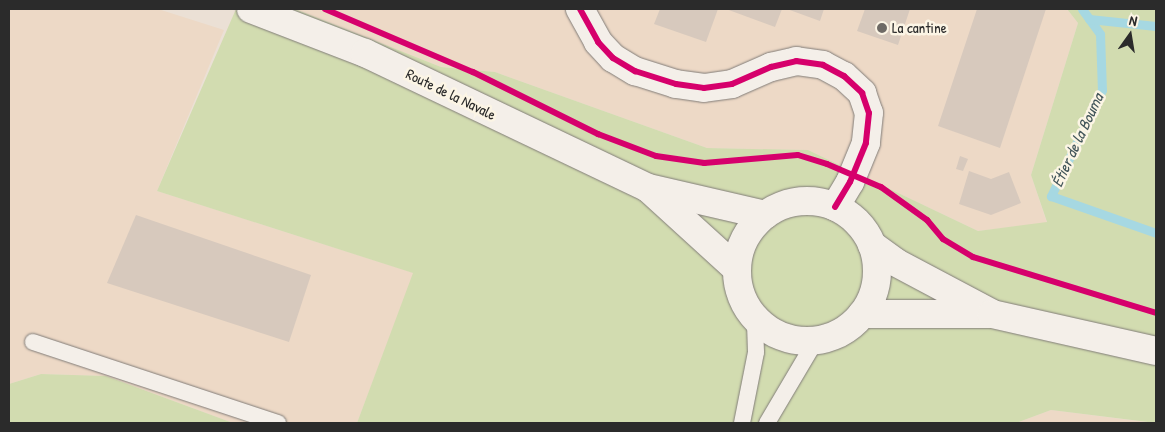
<!DOCTYPE html>
<meta charset="utf-8">
<style>
body{margin:0}
#map{position:relative;width:1165px;height:432px;overflow:hidden;background:#ebe0d5;font-family:"Patrick Hand",sans-serif}
div>[style]{position:absolute}
[style*='--x']{left:calc(var(--x)*1px);top:calc(var(--y)*1px);width:calc(var(--w)*1px);rotate:calc(var(--a)*1deg)}
.built>*{inset:0;background:#edd9c6}
.green>*{inset:0;background:#d2dcb0}
.stream>*{height:9px;margin:-4.5px;padding:0 4.5px;transform-origin:4.5px;border-radius:4.5px;background:#a6d8e2}
.building>*{inset:0;background:#d7c9bd}
.roads{filter:drop-shadow(0 0 1px #817c78) drop-shadow(0 0 1px #817c78)}
.lane>*{height:16px;margin:-8px;padding:0 8px;transform-origin:8px;border-radius:8px;background:#f4efe9}
.street>*{height:28px;margin:-14px;padding:0 14px;transform-origin:14px;border-radius:14px;background:#f4efe9}
.secondary>*{height:28px;margin:-14px;padding:0 14px;transform-origin:14px;border-radius:14px;background:#f4efe9}
.secondary>.ring{margin:-14px;padding:0;box-sizing:content-box;background:none;border:28px solid #f4efe9;border-radius:50%}
.cycleway>*{height:6px;margin:-3px;padding:0 3px;transform-origin:3px;border-radius:3px;background:#d6006c}
.dots>*{width:14px;height:14px;translate:-50% -50%;box-sizing:border-box;border:2px solid #fcf5e5;border-radius:50%}
span{translate:-50% -50%;white-space:nowrap;text-align:center;line-height:1.15;-webkit-text-stroke:5px #fcf5e5;paint-order:stroke}
.poi-label{font-size:15px;color:#2b2b2b}
.left{translate:0 -50%;text-align:left}
.street-label{font-size:15px;color:#2b2b2b}
.water-label{font-size:16px;color:#42555a;font-style:italic}
.frame{position:absolute;inset:0;border:10px solid #2b2b2b;pointer-events:none}
.north{position:absolute;left:1105px;top:10px;width:50px;height:50px;-webkit-text-stroke:4px #fcf5e5;paint-order:stroke;rotate:13deg;font-size:14px;font-weight:700;line-height:20px;text-align:center;color:#2b2b2b}
.north::after{content:'';display:block;margin:auto;width:18px;height:22px;background:#2b2b2b;clip-path:polygon(50% 0,100% 100%,50% 72%,0 100%)}
</style>
<div id="map">
<div class="built">
<i style="clip-path:polygon(9px 9px,158px 9px,224px 30px,157px 191px,414px 273px,357px 423px,233px 423px,106px 376px,41px 374px,9px 384px)"></i>
<i style="clip-path:polygon(295px 9px,1067px 9px,1078px 23px,1031px 175px,1047px 223px,978px 231px,808px 150px,707px 148px,495px 72px,441px 67px)"></i>
<i style="clip-path:polygon(1051px 410px,1154px 423px,1016px 423px)"></i>
</div>
<div class="green">
<i style="clip-path:polygon(236px 9px,295px 9px,441px 67px,495px 72px,707px 148px,808px 150px,978px 231px,1047px 222px,1031px 175px,1078px 23px,1067px 9px,1156px 9px,1156px 423px,1051px 410px,1016px 423px,357px 423px,413px 273px,157px 191px)"></i>
<i style="clip-path:polygon(41px 374px,106px 376px,233px 423px,9px 423px,9px 384px)"></i>
</div>
<div class="stream">
<i style="--x:1082;--y:9;--w:31;--a:54"></i>
<i style="--x:1100;--y:34;--w:56;--a:88"></i>
<i style="--x:1102;--y:90;--w:118;--a:115.7"></i>
<i style="--x:1051;--y:196;--w:111;--a:19.4"></i>
<i style="--x:1089;--y:19;--w:67;--a:6"></i>
</div>
<div class="building">
<i style="clip-path:polygon(660px 9px,718px 9px,706px 42px,654px 24px)"></i>
<i style="clip-path:polygon(726px 9px,782px 9px,775px 27px)"></i>
<i style="clip-path:polygon(787px 9px,824px 9px,820px 21px)"></i>
<i style="clip-path:polygon(865px 9px,910px 9px,898px 45px,857px 31px)"></i>
<i style="clip-path:polygon(977px 9px,1046px 9px,1000px 148px,938px 126px)"></i>
<i style="clip-path:polygon(960px 156px,968px 159px,963px 171px,956px 169px)"></i>
<i style="clip-path:polygon(969px 171px,991px 179px,1009px 172px,1021px 203px,991px 215px,959px 204px)"></i>
<i style="clip-path:polygon(136px 215px,311px 275px,289px 342px,107px 283px)"></i>
</div>
<div class="roads">
<div class="lane">
<i style="--x:33;--y:342;--w:258;--a:18.3"></i>
<i style="--x:742;--y:423;--w:72;--a:-78.8"></i>
<i style="--x:756;--y:352;--w:34;--a:-92"></i>
<i style="--x:767;--y:423;--w:96;--a:-59.4"></i>
</div>
<div class="street">
<i style="--x:580;--y:9;--w:38;--a:61"></i>
<i style="--x:598;--y:42;--w:22;--a:47"></i>
<i style="--x:613;--y:58;--w:26;--a:31"></i>
<i style="--x:635;--y:71;--w:43;--a:17.6"></i>
<i style="--x:676;--y:84;--w:28;--a:8"></i>
<i style="--x:704;--y:88;--w:28;--a:-8"></i>
<i style="--x:732;--y:84;--w:43;--a:-23.6"></i>
<i style="--x:771;--y:67;--w:26;--a:-13"></i>
<i style="--x:796;--y:61;--w:27;--a:8"></i>
<i style="--x:823;--y:65;--w:24;--a:28"></i>
<i style="--x:844;--y:76;--w:25;--a:43"></i>
<i style="--x:862;--y:93;--w:21;--a:71"></i>
<i style="--x:869;--y:113;--w:30;--a:96"></i>
<i style="--x:866;--y:143;--w:42;--a:112.3"></i>
<i style="--x:850;--y:182;--w:29;--a:121"></i>
</div>
<div class="secondary">
<i style="--x:251;--y:9;--w:122;--a:21.1"></i>
<i style="--x:365;--y:53;--w:314;--a:25.5"></i>
<i style="--x:648;--y:188;--w:120;--a:13"></i>
<i style="--x:649;--y:189;--w:119;--a:42.3"></i>
<i class="ring" style="left:737px;top:201px;width:112px;height:112px"></i>
<i style="--x:872;--y:245;--w:29;--a:36"></i>
<i style="--x:895;--y:262;--w:109;--a:28"></i>
<i style="--x:862;--y:314;--w:130;--a:0"></i>
<i style="--x:992;--y:314;--w:168;--a:12.7"></i>
</div>
</div>
<div class="cycleway">
<i style="--x:325;--y:9;--w:161;--a:23.1"></i>
<i style="--x:473;--y:72;--w:140;--a:26.4"></i>
<i style="--x:598;--y:134;--w:62;--a:20.8"></i>
<i style="--x:656;--y:156;--w:49;--a:8.3"></i>
<i style="--x:704;--y:163;--w:94;--a:-4.9"></i>
<i style="--x:798;--y:155;--w:30;--a:17"></i>
<i style="--x:827;--y:164;--w:59;--a:23.1"></i>
<i style="--x:881;--y:187;--w:57;--a:35.7"></i>
<i style="--x:927;--y:220;--w:25;--a:50"></i>
<i style="--x:943;--y:239;--w:35;--a:31"></i>
<i style="--x:973;--y:257;--w:191;--a:17"></i>
<i style="--x:580;--y:9;--w:38;--a:61"></i>
<i style="--x:598;--y:42;--w:22;--a:47"></i>
<i style="--x:613;--y:58;--w:26;--a:31"></i>
<i style="--x:635;--y:71;--w:43;--a:17.6"></i>
<i style="--x:676;--y:84;--w:28;--a:8"></i>
<i style="--x:704;--y:88;--w:28;--a:-8"></i>
<i style="--x:732;--y:84;--w:43;--a:-23.6"></i>
<i style="--x:771;--y:67;--w:26;--a:-13"></i>
<i style="--x:796;--y:61;--w:27;--a:8"></i>
<i style="--x:823;--y:65;--w:24;--a:28"></i>
<i style="--x:844;--y:76;--w:25;--a:43"></i>
<i style="--x:862;--y:93;--w:21;--a:71"></i>
<i style="--x:869;--y:113;--w:30;--a:96"></i>
<i style="--x:866;--y:143;--w:42;--a:112.3"></i>
<i style="--x:850;--y:182;--w:29;--a:121"></i>
</div>
<div class="dots">
<i style="left:882px;top:28px;background:#6e6a66"></i>
</div>
<div class="poi-label">
<span class="left" style="left:892px;top:28px">La cantine</span>
</div>
<div class="street-label">
<span style="left:451px;top:94px;rotate:26deg">Route de la Navale</span>
</div>
<div class="water-label">
<span style="left:1077px;top:140px;rotate:-65deg">Étier de la Bouma</span>
</div>
<div class="frame"></div>
<div class="north">N</div>
</div>
